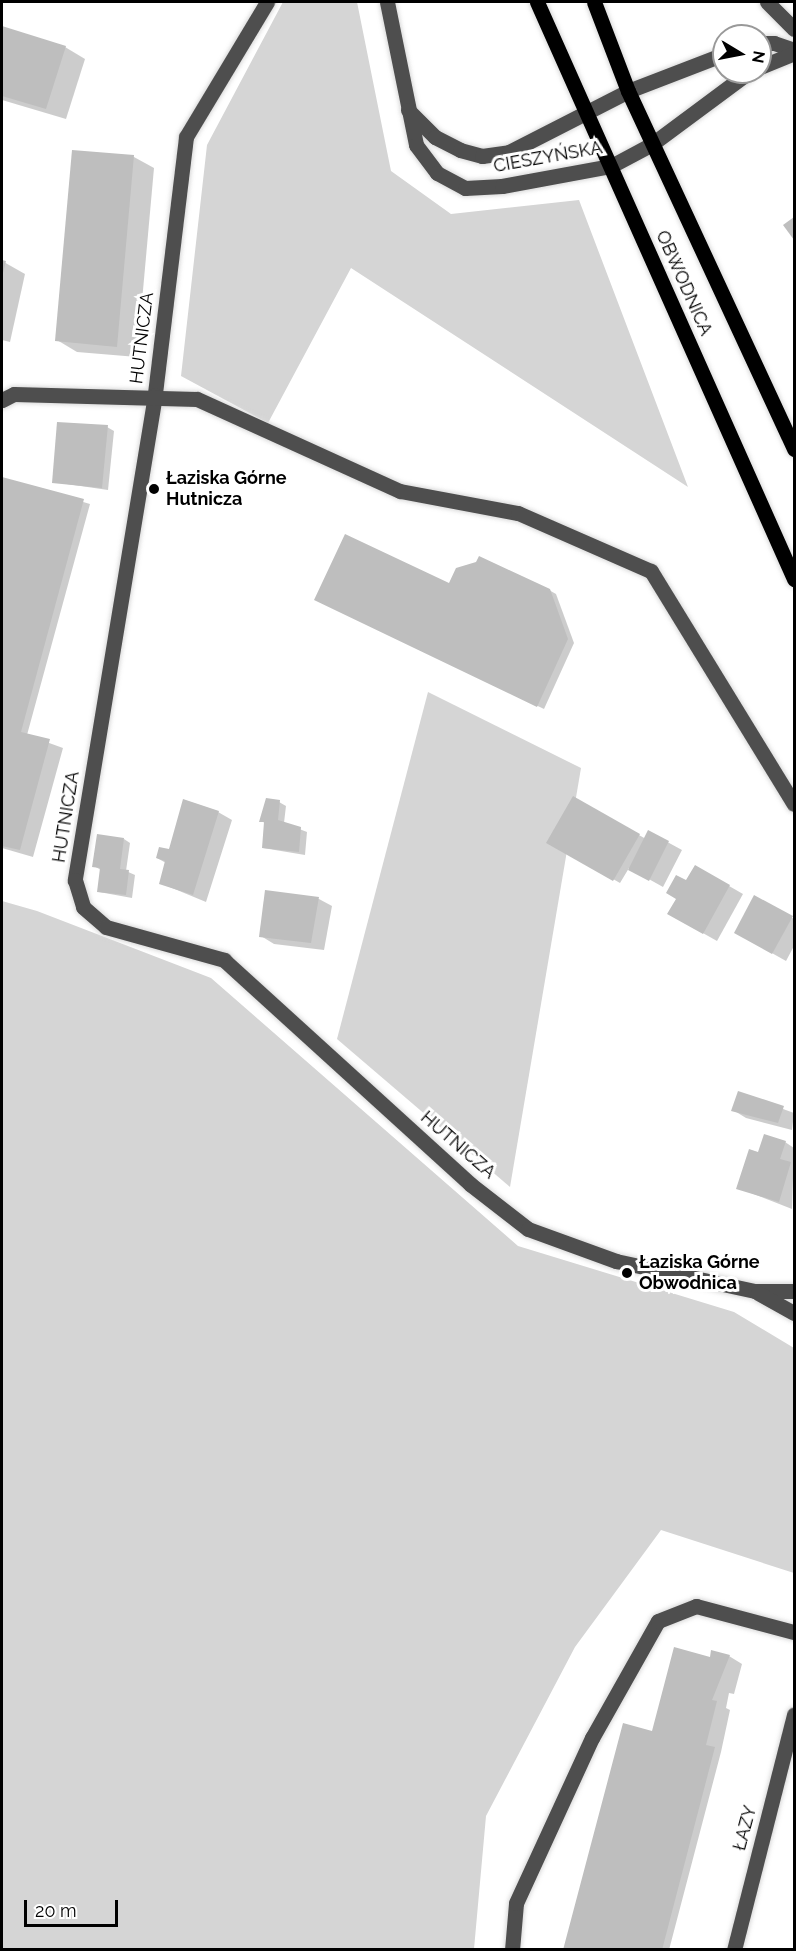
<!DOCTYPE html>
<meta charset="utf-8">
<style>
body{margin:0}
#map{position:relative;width:796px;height:1951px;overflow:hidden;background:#fff;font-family:Raleway,sans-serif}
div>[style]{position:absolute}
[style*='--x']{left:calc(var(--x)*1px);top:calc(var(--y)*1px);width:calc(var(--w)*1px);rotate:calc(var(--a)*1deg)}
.green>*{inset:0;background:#d5d5d5}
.shadow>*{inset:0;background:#0003}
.building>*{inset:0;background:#bebebe}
.roads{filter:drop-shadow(0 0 2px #dbdbdb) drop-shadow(0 0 2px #dbdbdb)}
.minor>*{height:15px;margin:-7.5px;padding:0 7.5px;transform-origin:7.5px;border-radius:7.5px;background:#4e4e4e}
.major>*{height:15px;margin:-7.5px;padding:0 7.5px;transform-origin:7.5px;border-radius:7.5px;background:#000}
.dots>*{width:16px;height:16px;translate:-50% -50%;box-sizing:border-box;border:3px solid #fff;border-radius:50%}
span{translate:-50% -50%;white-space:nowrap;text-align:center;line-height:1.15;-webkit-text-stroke:6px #fff;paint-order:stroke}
.street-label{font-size:18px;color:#000}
.poi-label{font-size:18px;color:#000;font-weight:700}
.left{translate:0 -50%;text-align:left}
.frame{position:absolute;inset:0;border:3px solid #000;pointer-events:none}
.north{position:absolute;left:712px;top:24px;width:60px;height:60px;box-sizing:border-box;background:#fff;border:2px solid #999;border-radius:50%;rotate:100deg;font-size:16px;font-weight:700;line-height:24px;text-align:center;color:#000}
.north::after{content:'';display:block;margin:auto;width:21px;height:27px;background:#000;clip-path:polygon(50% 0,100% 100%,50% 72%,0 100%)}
.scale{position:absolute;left:24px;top:1900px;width:94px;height:27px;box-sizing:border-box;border:3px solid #000;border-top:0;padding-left:8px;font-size:18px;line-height:21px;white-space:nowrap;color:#000;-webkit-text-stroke:4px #fff;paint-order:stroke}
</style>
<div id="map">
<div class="green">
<i style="clip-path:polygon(283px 2px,357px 2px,391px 171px,451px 214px,579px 200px,688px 487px,351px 268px,268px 423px,181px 376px,207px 145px)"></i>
<i style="clip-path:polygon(428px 692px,581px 768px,510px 1187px,337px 1039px)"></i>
<i style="clip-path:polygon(2px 901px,37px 911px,211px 978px,518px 1246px,734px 1312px,794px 1348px,794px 1573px,661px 1530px,575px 1647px,486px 1816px,474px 1949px,2px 1949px)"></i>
</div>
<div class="shadow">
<i style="clip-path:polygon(2px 28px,65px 47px,85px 59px,66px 119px,2px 100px)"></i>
<i style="clip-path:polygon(74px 151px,134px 157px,154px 168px,137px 357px,77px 352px,57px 340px)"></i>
<i style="clip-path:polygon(2px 261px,25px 274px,10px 342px,2px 340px)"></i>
<i style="clip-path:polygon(107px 427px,114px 431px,108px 490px,53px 482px)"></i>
<i style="clip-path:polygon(2px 478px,90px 504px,27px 735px,63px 748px,33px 857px,2px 848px)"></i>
<i style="clip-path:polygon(450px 585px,549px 590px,556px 594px,574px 643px,544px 709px,322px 603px)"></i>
<i style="clip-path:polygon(573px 798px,646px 839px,649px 832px,682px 850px,663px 887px,629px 868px,620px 883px,548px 842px)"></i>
<i style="clip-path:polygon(279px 802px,286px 806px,284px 823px,307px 832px,305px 855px,263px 848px,265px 823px,261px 821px)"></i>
<i style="clip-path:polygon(218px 812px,232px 820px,206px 902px,160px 883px,166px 863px,157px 858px)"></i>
<i style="clip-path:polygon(124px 839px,130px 843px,126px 871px,135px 875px,132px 898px,99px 892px,101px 870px,94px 866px)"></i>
<i style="clip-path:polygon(696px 867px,743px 894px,717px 941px,669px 914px)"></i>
<i style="clip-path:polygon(266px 892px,319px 899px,332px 906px,324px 950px,274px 944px,261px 936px)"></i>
<i style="clip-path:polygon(755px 897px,794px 919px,794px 946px,786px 961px,749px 940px)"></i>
<i style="clip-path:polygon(739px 1093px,794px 1113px,792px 1130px,746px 1118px,733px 1110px)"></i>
<i style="clip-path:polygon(785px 1142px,794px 1148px,792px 1209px,738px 1188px,759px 1154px)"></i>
<i style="clip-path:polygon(729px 1656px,742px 1664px,734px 1694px,729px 1693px,726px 1708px,730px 1710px,721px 1752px,669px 1950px,565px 1950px,659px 1734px,712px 1658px)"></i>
</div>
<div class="building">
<i style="clip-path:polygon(2px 26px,66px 46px,46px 109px,2px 96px)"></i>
<i style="clip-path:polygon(72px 150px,134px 155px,117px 347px,55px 341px)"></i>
<i style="clip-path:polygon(794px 217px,794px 240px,783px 225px)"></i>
<i style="clip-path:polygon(2px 260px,6px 261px,2px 277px)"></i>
<i style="clip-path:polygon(57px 422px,108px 425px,102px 488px,52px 483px)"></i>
<i style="clip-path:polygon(2px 477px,84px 499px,21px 732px,50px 739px,20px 850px,2px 846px)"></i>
<i style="clip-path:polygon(345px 534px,449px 583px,456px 568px,476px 562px,479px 556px,550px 589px,568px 639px,537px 707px,314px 600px)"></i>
<i style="clip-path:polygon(573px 796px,640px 834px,613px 881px,546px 843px)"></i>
<i style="clip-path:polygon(266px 798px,280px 800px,278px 820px,301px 827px,299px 852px,262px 848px,264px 822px,259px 822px)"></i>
<i style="clip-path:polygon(183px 799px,219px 811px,193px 895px,159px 884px,165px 861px,156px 858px,159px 847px,169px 849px)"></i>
<i style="clip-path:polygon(648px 830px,669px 841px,649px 881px,628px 870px)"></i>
<i style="clip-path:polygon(97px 834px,124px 838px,120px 869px,129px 870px,126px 895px,97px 892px,100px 868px,92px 867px)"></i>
<i style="clip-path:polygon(695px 865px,730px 885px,703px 934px,667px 914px,676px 899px,666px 893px,676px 875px,686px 880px)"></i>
<i style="clip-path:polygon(265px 890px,319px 897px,311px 943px,259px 937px)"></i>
<i style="clip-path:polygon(754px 895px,793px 916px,772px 954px,734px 933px)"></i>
<i style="clip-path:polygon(738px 1091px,784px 1106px,778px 1123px,731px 1111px)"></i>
<i style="clip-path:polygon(764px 1134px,786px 1141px,780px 1159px,791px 1162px,779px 1202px,736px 1189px,749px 1149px,758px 1152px)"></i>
<i style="clip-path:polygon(674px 1647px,710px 1657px,711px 1650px,730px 1655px,712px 1700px,717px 1701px,706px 1745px,715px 1747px,662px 1950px,563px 1950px,623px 1723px,652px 1731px)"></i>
</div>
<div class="roads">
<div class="minor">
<i style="--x:267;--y:2;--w:157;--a:121"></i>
<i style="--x:186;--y:137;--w:260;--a:96.9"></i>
<i style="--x:155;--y:395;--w:492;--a:99.4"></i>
<i style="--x:75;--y:880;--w:28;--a:73"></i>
<i style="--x:83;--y:907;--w:30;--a:41"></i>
<i style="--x:106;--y:927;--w:123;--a:15.6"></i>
<i style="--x:224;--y:960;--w:333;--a:42.3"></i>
<i style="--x:470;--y:1184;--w:73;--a:37.8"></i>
<i style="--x:528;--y:1229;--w:94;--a:20"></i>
<i style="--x:616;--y:1261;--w:142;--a:12.2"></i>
<i style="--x:755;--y:1291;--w:39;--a:0"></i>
<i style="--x:387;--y:2;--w:146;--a:78.5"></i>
<i style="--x:416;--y:145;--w:35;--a:53"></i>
<i style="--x:437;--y:173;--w:32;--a:28"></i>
<i style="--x:465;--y:188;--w:37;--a:-3"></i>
<i style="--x:502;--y:186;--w:111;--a:-10.4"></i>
<i style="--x:611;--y:166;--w:47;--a:-28.2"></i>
<i style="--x:652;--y:144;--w:121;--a:-36.6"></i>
<i style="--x:767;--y:2;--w:38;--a:45"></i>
<i style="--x:760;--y:43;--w:14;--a:0"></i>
<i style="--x:774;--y:43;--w:21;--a:19"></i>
<i style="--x:760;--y:67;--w:37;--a:-22"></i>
<i style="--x:408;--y:110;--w:38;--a:45"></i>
<i style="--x:435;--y:137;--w:28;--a:27"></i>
<i style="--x:460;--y:150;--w:23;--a:15"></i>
<i style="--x:482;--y:156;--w:27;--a:-8"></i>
<i style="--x:509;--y:152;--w:134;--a:-27.1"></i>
<i style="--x:628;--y:91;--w:103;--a:-21.1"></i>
<i style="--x:2;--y:400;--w:13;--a:-27"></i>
<i style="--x:14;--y:394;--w:183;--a:1.6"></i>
<i style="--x:197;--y:399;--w:223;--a:24.4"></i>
<i style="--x:400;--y:491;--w:120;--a:10.6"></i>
<i style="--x:518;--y:513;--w:145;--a:23.6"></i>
<i style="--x:651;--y:571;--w:273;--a:58.5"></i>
<i style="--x:758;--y:1293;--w:41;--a:29.1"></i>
<i style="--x:512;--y:1950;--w:47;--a:-85.1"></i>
<i style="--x:516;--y:1903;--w:182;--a:-65.3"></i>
<i style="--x:592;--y:1738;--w:134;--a:-60.6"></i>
<i style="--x:658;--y:1621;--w:41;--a:-21.5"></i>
<i style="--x:696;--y:1606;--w:101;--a:14.9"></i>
<i style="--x:734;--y:1950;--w:243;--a:-75.7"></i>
</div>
<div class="major">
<i style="--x:537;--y:2;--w:632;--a:65.99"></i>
<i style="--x:594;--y:2;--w:95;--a:69.1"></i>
<i style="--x:628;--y:91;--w:395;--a:65.1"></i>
</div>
</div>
<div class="dots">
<i style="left:154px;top:489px;background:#000"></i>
<i style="left:627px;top:1273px;background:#000"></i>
</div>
<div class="street-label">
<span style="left:548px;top:157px;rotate:-10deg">CIESZYŃSKA</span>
<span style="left:684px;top:283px;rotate:66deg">OBWODNICA</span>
<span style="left:142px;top:338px;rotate:-83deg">HUTNICZA</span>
<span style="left:66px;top:817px;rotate:-81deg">HUTNICZA</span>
<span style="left:458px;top:1145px;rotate:41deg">HUTNICZA</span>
<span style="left:745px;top:1828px;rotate:-75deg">ŁAZY</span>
</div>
<div class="poi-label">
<span class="left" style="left:166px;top:489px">Łaziska Górne<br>Hutnicza</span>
<span class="left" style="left:639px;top:1273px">Łaziska Górne<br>Obwodnica</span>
</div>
<div class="frame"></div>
<div class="north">N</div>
<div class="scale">20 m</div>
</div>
